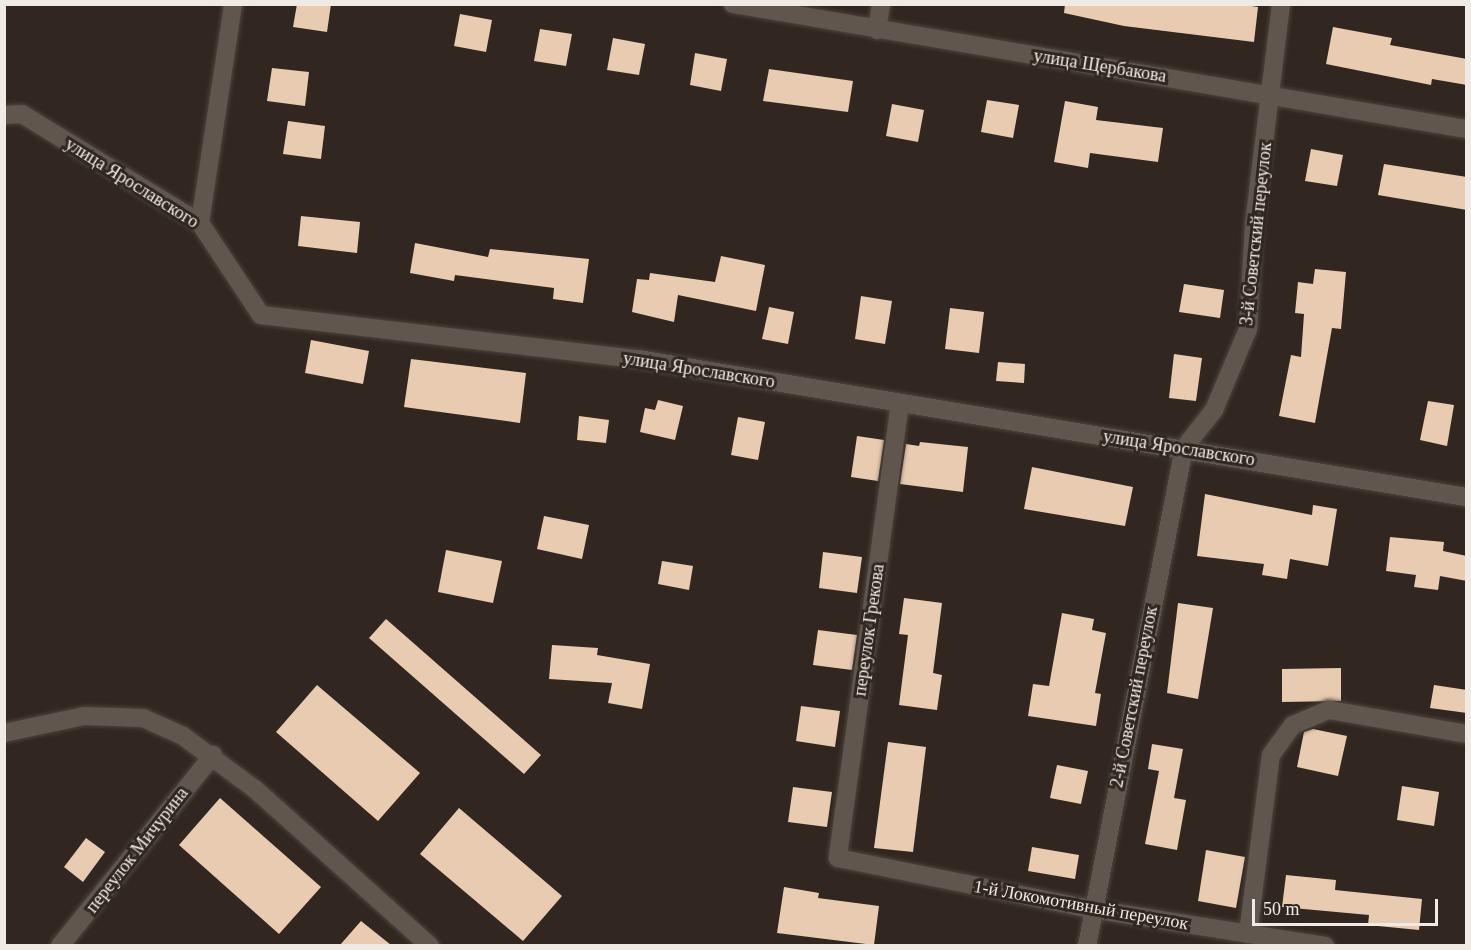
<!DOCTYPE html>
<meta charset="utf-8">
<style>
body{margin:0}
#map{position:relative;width:1471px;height:950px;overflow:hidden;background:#312720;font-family:"Times New Roman",serif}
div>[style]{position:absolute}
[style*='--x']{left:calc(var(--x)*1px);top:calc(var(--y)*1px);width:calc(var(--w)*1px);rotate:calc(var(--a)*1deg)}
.building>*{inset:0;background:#e9cbb1}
.roads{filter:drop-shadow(0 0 2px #4c443e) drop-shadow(0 0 2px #4c443e)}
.minor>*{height:18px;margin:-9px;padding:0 9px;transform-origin:9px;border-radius:9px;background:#61564d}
span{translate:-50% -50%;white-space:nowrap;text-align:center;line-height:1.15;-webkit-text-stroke:6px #312720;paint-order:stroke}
.street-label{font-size:18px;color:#f0eae4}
.frame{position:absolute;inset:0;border:6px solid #f0eae4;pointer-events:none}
.scale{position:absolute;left:1252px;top:899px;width:186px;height:27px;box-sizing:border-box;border:3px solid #f0eae4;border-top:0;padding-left:8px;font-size:18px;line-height:21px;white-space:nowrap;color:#f0eae4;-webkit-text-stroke:4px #312720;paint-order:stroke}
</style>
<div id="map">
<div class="building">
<i style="clip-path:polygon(297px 4px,331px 4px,327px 32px,293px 27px)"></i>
<i style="clip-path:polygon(1065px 4px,1238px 4px,1258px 7px,1254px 42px,1124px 26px,1064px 13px)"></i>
<i style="clip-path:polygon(460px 14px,492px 20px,486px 52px,454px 46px)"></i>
<i style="clip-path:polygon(1333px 27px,1392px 38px,1390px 45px,1467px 59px,1467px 85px,1432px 79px,1431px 85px,1326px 64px)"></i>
<i style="clip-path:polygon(540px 29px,572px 34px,566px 66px,534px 61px)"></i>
<i style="clip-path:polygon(613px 38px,645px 44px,639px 75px,607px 70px)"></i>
<i style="clip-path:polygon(695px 53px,727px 59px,721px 91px,690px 85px)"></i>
<i style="clip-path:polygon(272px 68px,309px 72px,305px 106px,267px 101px)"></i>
<i style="clip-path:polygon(769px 69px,853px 81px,848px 112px,763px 101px)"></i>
<i style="clip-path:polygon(987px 100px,1019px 105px,1013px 138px,981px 132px)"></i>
<i style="clip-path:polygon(1065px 101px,1098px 107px,1096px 120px,1163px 128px,1158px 162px,1090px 153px,1088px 168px,1054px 162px)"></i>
<i style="clip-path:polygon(892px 104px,924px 110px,918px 142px,886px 136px)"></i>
<i style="clip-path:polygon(288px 121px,325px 126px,321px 159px,283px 154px)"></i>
<i style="clip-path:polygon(1311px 149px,1343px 155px,1337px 186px,1305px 181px)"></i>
<i style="clip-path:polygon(1384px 164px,1467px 177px,1467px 210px,1378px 195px)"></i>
<i style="clip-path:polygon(301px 216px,360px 222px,357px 253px,298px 246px)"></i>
<i style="clip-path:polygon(415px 243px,488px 257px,490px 249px,589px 259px,583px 303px,553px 299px,554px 288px,455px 275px,454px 281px,410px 273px)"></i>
<i style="clip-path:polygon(721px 256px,765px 265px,756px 311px,678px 295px,674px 322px,632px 312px,637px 279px,649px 280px,650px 273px,715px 282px)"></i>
<i style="clip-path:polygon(1315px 269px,1346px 272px,1341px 329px,1332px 328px,1315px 423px,1279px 416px,1291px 355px,1301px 357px,1304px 314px,1295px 313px,1298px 282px,1313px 284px)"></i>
<i style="clip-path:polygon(1184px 284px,1224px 290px,1220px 318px,1179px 312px)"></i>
<i style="clip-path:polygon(861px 296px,892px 301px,885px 344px,855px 339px)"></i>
<i style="clip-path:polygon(769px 307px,794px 312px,788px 344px,762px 339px)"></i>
<i style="clip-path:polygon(950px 308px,984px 312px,979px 353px,945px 349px)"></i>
<i style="clip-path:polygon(311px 340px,369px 351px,363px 384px,305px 373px)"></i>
<i style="clip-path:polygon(1174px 354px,1202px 358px,1196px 401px,1169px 398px)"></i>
<i style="clip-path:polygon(411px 359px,526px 373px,520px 423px,404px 407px)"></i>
<i style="clip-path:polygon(998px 362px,1025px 364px,1024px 383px,996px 381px)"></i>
<i style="clip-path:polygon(658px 400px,683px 406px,675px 440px,640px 432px,645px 408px,655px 410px)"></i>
<i style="clip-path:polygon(1428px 401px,1454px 405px,1447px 446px,1420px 440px)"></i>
<i style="clip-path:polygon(579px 416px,609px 420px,606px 443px,577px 440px)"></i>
<i style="clip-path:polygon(738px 417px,765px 422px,758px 460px,731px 455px)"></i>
<i style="clip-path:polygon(857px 436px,884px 440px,878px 481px,851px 477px)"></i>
<i style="clip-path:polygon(920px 442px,968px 447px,963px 492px,900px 484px,906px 444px,919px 446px)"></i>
<i style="clip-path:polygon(1032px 467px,1133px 487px,1125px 526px,1024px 509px)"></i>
<i style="clip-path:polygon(1205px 494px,1312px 515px,1313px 505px,1337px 509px,1328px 566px,1290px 559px,1287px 579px,1262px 575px,1264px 564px,1197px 556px)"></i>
<i style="clip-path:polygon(544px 516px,589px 525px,582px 559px,537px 549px)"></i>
<i style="clip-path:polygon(1390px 537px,1444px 542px,1443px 551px,1467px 556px,1467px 581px,1440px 576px,1438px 590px,1414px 587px,1416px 575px,1386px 571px)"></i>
<i style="clip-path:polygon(446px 550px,502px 561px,493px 603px,438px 592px)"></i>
<i style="clip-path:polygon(823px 552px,862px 557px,857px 593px,819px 588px)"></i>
<i style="clip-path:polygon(662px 561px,693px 566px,689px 590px,658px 584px)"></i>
<i style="clip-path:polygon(904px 598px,942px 603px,933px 673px,942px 675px,937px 710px,899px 705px,908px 635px,899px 634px)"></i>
<i style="clip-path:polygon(1178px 603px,1213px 608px,1198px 699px,1167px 693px)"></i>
<i style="clip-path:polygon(1062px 613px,1094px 619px,1092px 630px,1106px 633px,1095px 693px,1101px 694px,1096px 726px,1028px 716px,1033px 684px,1049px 686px)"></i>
<i style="clip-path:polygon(386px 619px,541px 755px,524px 774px,369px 638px)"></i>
<i style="clip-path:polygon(818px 630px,857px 635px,852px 670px,813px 665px)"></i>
<i style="clip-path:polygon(552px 645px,598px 648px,597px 655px,650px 664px,642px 709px,608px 703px,612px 683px,549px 679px)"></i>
<i style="clip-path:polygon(1341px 668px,1341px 701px,1282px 702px,1282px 669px)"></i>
<i style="clip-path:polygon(317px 685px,420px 773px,378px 821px,276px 732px)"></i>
<i style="clip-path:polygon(1434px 685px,1467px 690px,1467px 713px,1430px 708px)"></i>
<i style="clip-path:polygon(801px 706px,840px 711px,835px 747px,796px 741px)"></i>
<i style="clip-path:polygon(1313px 729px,1347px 736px,1338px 776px,1297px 767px,1304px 732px)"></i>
<i style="clip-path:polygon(888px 742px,926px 747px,913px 852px,874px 848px)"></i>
<i style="clip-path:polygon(1152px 744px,1183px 749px,1174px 798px,1186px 800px,1177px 850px,1145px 844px,1159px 771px,1148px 769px)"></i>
<i style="clip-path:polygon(1057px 765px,1088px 771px,1081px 804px,1050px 798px)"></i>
<i style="clip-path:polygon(1402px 786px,1439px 792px,1434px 826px,1397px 820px)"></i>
<i style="clip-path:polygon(793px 787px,832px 792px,827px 827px,788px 822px)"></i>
<i style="clip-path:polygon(220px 798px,321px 887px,279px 934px,179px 845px)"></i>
<i style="clip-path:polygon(459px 808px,562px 896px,523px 941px,420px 854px)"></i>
<i style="clip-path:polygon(86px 838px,105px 852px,83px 882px,64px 867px)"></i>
<i style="clip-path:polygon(1032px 847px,1079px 855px,1075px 879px,1028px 871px)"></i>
<i style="clip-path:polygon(1206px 850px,1245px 857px,1236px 908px,1198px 901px)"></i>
<i style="clip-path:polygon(1286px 875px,1336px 880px,1335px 890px,1422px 899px,1419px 930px,1368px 925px,1369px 915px,1282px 907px)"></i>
<i style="clip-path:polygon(784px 887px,819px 893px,818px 898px,879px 906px,874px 945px,777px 933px)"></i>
<i style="clip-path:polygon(361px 921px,391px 945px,340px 945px)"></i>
</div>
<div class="roads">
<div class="minor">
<i style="--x:733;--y:4;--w:744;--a:9.68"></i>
<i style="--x:877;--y:30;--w:26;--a:-81"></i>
<i style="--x:4;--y:115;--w:18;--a:-3"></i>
<i style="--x:22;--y:114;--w:209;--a:31.5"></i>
<i style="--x:200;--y:223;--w:110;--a:56.5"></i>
<i style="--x:261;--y:315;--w:380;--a:6.7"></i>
<i style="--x:638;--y:359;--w:839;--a:9.46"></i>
<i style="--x:200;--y:223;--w:221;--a:-81.4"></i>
<i style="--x:900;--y:403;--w:459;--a:97.8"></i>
<i style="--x:838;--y:858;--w:259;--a:11.4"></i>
<i style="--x:1092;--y:909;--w:236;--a:9"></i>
<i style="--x:4;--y:733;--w:82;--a:-12"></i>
<i style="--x:84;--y:716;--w:59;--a:1.9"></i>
<i style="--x:143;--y:718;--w:44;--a:24.2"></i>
<i style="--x:183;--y:736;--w:91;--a:36.5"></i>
<i style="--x:256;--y:790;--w:234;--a:41.9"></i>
<i style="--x:1248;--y:934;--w:180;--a:-82.7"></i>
<i style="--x:1271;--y:755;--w:37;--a:-54"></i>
<i style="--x:1293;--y:725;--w:39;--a:-23"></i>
<i style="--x:1329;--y:710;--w:139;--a:9.9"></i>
<i style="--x:60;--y:946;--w:245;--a:-51.3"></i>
<i style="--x:1087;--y:946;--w:507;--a:-78.98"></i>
<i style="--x:1184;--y:448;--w:48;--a:-51.7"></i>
<i style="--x:1214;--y:410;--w:88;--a:-67.2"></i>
<i style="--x:1248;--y:329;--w:105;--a:-86.7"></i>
<i style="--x:1254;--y:224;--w:222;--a:-83"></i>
</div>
</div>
<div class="street-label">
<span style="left:1100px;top:66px;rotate:9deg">улица Щербакова</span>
<span style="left:132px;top:183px;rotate:32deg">улица Ярославского</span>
<span style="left:1256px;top:234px;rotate:-84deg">3-й Советский переулок</span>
<span style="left:699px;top:370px;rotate:9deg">улица Ярославского</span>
<span style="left:1179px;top:448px;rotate:9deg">улица Ярославского</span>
<span style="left:869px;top:630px;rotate:-82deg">переулок Грекова</span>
<span style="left:1134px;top:697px;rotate:-79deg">2-й Советский переулок</span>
<span style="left:137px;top:850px;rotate:-52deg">переулок Мичурина</span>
<span style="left:1081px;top:905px;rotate:10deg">1-й Локомотивный переулок</span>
</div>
<div class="frame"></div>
<div class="scale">50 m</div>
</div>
